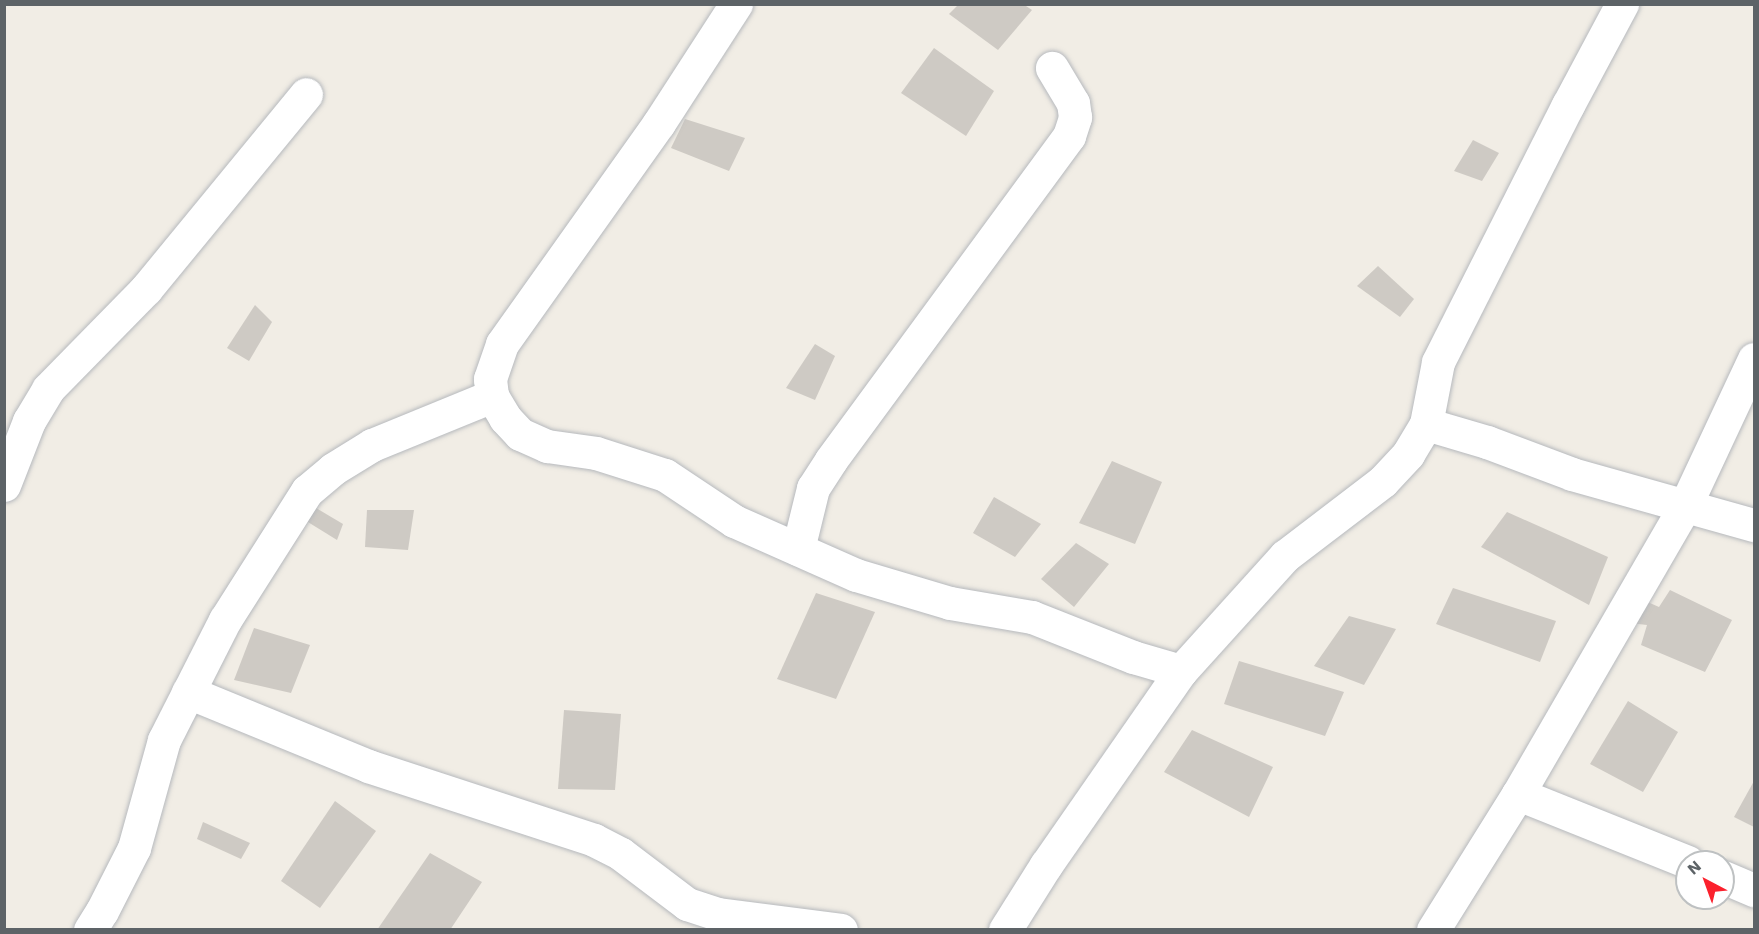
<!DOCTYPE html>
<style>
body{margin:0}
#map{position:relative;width:1759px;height:934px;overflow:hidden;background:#f1ede5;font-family:"Work Sans",sans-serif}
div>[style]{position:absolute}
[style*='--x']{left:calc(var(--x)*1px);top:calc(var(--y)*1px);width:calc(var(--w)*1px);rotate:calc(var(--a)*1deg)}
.building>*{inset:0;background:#cecac4}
.roads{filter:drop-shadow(0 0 2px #b6b9bd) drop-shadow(0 0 2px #b6b9bd)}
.minor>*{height:33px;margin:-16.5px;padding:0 16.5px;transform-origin:16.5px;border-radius:16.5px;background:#fff}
span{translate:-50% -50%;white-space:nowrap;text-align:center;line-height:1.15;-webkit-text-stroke:4.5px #fff;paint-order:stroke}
.frame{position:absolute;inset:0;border:6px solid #5d6367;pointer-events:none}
.north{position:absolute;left:1675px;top:850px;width:60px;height:60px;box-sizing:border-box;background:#fff;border:2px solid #bec1c2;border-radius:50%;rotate:319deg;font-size:16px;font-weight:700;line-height:24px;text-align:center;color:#5d6367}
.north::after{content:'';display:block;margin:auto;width:21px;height:27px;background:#fb212d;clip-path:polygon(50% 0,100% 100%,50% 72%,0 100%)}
</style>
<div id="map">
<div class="building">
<i style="clip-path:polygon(959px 4px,1023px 4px,1032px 10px,998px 50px,949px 14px)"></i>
<i style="clip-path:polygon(934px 48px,994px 91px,966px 136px,901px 93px)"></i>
<i style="clip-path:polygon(685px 119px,745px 138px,729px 171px,671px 148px)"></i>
<i style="clip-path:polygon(1473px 140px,1499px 153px,1482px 181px,1454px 171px)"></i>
<i style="clip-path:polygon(1378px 266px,1414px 299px,1400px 317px,1357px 286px)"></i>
<i style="clip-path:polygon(255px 305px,272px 322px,249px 361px,227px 348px)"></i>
<i style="clip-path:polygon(815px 344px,835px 356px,815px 400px,786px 388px)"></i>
<i style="clip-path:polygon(1112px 461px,1162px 482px,1135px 544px,1079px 523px)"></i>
<i style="clip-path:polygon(994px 497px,1041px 524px,1015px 557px,973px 533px)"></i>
<i style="clip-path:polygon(311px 505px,343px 524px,337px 540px,303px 519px)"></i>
<i style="clip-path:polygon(367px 510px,414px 510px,408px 550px,365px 547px)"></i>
<i style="clip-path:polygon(1507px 512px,1608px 557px,1589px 605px,1481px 547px)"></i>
<i style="clip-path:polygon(1076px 543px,1109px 564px,1074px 607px,1041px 579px)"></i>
<i style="clip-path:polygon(1453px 588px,1556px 621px,1540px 662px,1436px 624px)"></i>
<i style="clip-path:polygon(1670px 590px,1732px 620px,1705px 672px,1641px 645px,1647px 625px,1630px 623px,1643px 600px,1659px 607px)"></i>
<i style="clip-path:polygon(816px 593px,875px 612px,836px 699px,777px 679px)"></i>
<i style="clip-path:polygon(1349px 616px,1396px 629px,1364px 685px,1314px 666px)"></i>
<i style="clip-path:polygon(254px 628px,310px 645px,291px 693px,234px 680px)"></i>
<i style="clip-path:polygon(1239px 661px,1344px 692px,1325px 736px,1224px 704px)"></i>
<i style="clip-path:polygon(1628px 701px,1678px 732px,1643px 792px,1590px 764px)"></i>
<i style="clip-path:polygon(564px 710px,621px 714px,615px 790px,558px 789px)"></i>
<i style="clip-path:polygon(1192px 730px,1273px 767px,1249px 817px,1164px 772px)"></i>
<i style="clip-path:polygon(1754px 781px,1754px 827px,1734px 817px)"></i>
<i style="clip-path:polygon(335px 801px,376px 831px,320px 908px,281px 881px)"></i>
<i style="clip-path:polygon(203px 822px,250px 843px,241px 859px,197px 839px)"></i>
<i style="clip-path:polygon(430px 853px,482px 882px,450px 930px,377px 930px)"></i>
</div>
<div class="roads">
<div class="minor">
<i style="--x:736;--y:4;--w:142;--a:122.9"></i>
<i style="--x:659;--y:123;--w:271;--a:125.4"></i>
<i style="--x:502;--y:344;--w:37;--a:109"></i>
<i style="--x:490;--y:379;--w:17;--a:83"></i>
<i style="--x:492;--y:396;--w:26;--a:59"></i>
<i style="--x:505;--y:418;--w:22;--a:47"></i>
<i style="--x:520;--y:434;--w:30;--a:24"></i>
<i style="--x:547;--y:446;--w:49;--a:8.1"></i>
<i style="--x:596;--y:453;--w:72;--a:17.7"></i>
<i style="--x:665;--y:475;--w:83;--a:33.7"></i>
<i style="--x:734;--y:521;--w:133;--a:23.9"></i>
<i style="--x:856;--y:575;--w:98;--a:16.6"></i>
<i style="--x:950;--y:603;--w:83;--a:9.7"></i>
<i style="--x:1032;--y:617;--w:109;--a:21.6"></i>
<i style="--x:1133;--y:657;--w:50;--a:16.3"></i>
<i style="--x:1426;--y:424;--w:64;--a:16.4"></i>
<i style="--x:1487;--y:442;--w:91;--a:20.6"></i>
<i style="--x:1572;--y:474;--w:189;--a:15.7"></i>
<i style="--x:4;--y:485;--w:69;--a:-68.7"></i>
<i style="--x:29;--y:421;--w:37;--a:-59"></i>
<i style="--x:48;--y:389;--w:140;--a:-45.6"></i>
<i style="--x:146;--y:289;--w:252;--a:-50.6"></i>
<i style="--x:798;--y:549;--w:63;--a:-76.2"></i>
<i style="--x:813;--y:488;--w:33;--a:-57"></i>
<i style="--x:831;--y:460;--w:402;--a:-53.7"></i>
<i style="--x:1069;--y:136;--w:20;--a:-72"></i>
<i style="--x:1075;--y:117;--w:14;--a:-98"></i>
<i style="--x:1073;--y:103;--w:41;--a:-121"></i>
<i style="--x:188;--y:692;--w:195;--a:22.3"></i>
<i style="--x:368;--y:766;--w:238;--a:18.1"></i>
<i style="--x:594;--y:840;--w:30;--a:27"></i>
<i style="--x:621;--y:854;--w:83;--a:37.1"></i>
<i style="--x:687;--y:904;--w:33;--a:18"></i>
<i style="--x:718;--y:914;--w:124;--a:7.4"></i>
<i style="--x:1518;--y:794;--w:183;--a:21.8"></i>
<i style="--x:1723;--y:877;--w:34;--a:23"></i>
<i style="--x:90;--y:930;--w:22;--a:-58"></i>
<i style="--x:102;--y:911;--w:71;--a:-63.1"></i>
<i style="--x:134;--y:848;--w:112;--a:-74.5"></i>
<i style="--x:164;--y:740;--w:135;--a:-63.1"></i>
<i style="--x:225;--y:620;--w:153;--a:-57.6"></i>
<i style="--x:307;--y:491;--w:34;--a:-40"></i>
<i style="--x:333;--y:469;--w:46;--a:-31.6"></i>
<i style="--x:372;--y:445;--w:130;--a:-22.2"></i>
<i style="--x:1005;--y:930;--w:77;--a:-57.8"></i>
<i style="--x:1046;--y:865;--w:236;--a:-55.2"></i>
<i style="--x:1181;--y:671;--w:155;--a:-47.9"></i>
<i style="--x:1285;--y:556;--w:123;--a:-37.4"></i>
<i style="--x:1383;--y:481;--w:37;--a:-47"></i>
<i style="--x:1408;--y:454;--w:35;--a:-59"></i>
<i style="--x:1426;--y:424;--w:63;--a:-79"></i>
<i style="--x:1438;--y:362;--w:288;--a:-63.2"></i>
<i style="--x:1568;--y:105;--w:115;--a:-61.9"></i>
<i style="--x:1433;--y:930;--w:160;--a:-58"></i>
<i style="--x:1518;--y:794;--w:335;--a:-59.9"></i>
<i style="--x:1686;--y:504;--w:160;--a:-64.9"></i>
</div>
</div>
<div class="frame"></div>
<div class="north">N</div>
</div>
